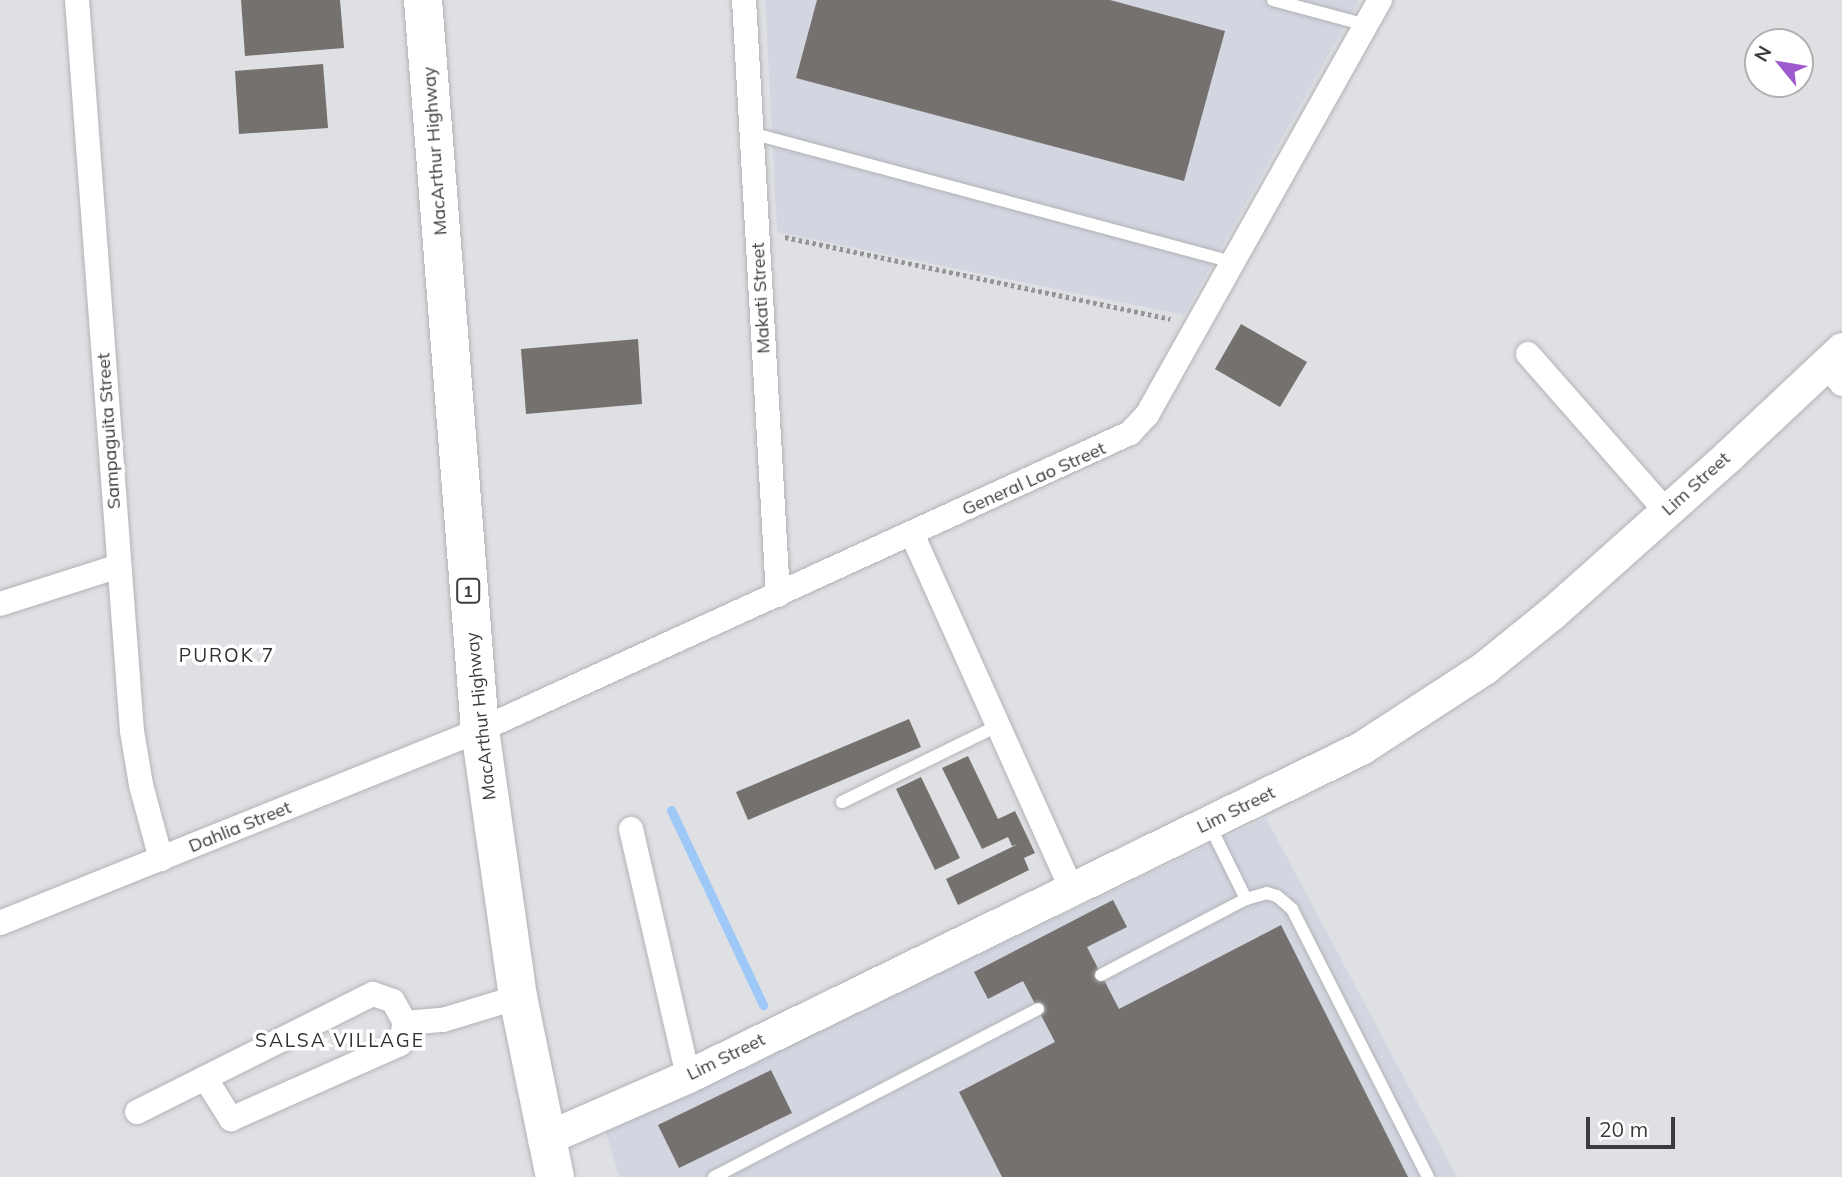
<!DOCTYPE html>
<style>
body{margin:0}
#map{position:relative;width:1842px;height:1177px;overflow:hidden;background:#dfe0e4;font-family:Mulish,sans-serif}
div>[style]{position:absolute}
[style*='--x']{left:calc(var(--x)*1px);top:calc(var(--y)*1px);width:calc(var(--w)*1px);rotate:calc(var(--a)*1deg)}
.built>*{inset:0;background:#d3d6e1}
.stream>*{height:9px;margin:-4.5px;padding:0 4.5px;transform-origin:4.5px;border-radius:4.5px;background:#9ec8f8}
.building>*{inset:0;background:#74716e}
.path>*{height:4.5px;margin-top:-2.25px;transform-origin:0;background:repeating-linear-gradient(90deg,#959598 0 3.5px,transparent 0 7px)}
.roads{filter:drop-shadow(0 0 2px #b2b3b7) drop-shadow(0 0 2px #b2b3b7)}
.lane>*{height:12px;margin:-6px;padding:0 6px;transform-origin:6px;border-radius:6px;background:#fff}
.street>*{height:24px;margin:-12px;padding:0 12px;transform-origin:12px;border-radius:12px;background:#fff}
.secondary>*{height:33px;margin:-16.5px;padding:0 16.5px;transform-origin:16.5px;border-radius:16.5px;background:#fff}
.highway>*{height:38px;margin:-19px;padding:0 19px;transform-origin:19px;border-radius:19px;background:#fff}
span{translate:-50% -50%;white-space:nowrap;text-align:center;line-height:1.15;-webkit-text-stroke:7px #fff;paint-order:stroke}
.shield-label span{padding:2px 5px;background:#fff;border:2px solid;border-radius:5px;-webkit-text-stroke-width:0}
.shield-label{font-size:16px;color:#3c3c3e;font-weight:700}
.street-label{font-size:18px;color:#3c3c3e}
.neighbourhood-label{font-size:19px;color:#313235;letter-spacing:2px}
.north{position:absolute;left:1744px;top:28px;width:70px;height:70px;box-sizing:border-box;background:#fff;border:2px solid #b1b1b2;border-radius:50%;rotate:300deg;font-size:19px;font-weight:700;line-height:28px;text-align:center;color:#3c3c3e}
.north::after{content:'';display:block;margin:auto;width:24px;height:32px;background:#9f5acf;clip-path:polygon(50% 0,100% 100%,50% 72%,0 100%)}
.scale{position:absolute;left:1586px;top:1117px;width:89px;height:32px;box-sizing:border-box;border:4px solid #3c3c3e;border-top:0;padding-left:9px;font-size:21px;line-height:24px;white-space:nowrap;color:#3c3c3e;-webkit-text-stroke:5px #fff;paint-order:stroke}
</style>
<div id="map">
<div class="built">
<i style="clip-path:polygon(765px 0,1359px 0,1184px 315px,777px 232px)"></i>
<i style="clip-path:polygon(1266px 818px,1457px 1177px,619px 1177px,606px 1132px)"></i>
</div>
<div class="stream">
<i style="--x:671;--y:810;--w:216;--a:64.7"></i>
</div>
<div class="building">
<i style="clip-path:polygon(241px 0,340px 0,344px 48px,245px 56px)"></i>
<i style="clip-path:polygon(817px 0,1110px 0,1225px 31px,1184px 181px,796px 78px)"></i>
<i style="clip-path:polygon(323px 64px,328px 128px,239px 134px,235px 71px)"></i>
<i style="clip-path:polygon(1241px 324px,1307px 362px,1280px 407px,1215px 369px)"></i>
<i style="clip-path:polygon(638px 339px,642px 404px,526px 414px,521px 349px)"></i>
<i style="clip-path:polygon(909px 719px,921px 747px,748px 820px,736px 792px)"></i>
<i style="clip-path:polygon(968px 756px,998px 819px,1015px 811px,1035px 853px,1024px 858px,1029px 870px,958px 905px,946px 879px,1018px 844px,1012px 846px,1008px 837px,982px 849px,942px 768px)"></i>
<i style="clip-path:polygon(921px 777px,960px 858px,935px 870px,896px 789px)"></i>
<i style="clip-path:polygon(1113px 900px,1127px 927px,1087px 947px,1119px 1009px,1281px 925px,1408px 1177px,1002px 1177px,959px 1092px,1055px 1042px,1023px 981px,988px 999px,974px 972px)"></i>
<i style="clip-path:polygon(771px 1070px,792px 1113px,679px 1168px,658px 1125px)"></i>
</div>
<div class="path">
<i style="--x:785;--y:237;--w:394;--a:12"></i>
</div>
<div class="roads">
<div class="lane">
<i style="--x:1273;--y:0;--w:96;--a:15"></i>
<i style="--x:751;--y:133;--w:500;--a:15"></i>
<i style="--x:842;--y:802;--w:175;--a:-26.1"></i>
<i style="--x:1209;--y:824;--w:84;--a:63.7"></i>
<i style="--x:1101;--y:975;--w:164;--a:-27.7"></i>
<i style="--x:1246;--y:899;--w:22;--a:-16"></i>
<i style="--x:1267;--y:893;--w:10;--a:17"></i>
<i style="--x:1277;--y:896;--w:20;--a:41"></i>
<i style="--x:1292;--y:909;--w:301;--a:63.1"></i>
<i style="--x:714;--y:1177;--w:365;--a:-27.4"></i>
</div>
<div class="street">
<i style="--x:77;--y:0;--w:733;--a:85.7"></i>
<i style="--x:132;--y:731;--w:55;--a:80.5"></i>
<i style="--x:141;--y:785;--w:77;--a:74.9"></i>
<i style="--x:744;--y:0;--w:596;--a:86.73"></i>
<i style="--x:1528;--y:354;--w:209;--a:48.7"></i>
<i style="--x:1825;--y:364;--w:26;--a:50"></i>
<i style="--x:912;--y:534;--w:387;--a:65.8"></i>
<i style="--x:0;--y:604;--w:125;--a:-17.7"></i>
<i style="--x:631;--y:829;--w:253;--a:77"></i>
<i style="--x:0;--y:923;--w:517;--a:-21.9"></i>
<i style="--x:480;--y:730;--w:715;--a:-24.56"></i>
<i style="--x:1130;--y:433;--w:25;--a:-47"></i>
<i style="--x:1147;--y:415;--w:476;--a:-60.7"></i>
<i style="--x:205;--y:1078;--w:49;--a:57.6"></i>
<i style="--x:231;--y:1119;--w:185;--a:-23.9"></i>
<i style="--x:400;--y:1044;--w:22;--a:-77"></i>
<i style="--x:137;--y:1112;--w:264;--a:-26.6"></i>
<i style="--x:373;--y:994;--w:21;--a:19"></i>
<i style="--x:393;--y:1001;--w:25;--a:61"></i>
<i style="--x:405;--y:1023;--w:38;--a:-5"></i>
<i style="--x:443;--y:1020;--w:78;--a:-17"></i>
</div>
<div class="secondary">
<i style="--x:544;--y:1139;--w:157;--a:-23.6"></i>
<i style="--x:688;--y:1076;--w:749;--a:-25.98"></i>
<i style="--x:1361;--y:748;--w:147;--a:-33"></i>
<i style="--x:1484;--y:668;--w:87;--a:-39"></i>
<i style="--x:1552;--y:613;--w:236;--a:-41.7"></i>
<i style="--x:1728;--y:456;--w:156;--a:-43.2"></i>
</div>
<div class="highway">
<i style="--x:423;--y:0;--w:732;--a:85.54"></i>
<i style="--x:480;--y:730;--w:270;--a:81.9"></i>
<i style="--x:518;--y:997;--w:184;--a:78.4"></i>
</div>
</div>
<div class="shield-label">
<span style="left:468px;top:591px">1</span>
</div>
<div class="street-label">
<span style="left:435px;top:151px;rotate:-94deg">MacArthur Highway</span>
<span style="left:761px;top:298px;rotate:-93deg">Makati Street</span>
<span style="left:109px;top:431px;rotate:-94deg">Sampaguita Street</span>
<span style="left:1034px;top:479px;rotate:-24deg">General Lao Street</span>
<span style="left:1696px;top:484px;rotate:-42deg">Lim Street</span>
<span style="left:481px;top:716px;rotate:-96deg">MacArthur Highway</span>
<span style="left:1236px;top:810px;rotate:-26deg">Lim Street</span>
<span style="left:240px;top:827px;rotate:-22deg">Dahlia Street</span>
<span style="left:726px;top:1057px;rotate:-26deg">Lim Street</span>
</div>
<div class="neighbourhood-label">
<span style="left:227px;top:656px">PUROK 7</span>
<span style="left:340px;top:1041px">SALSA VILLAGE</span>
</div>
<div class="north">N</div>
<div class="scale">20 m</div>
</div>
